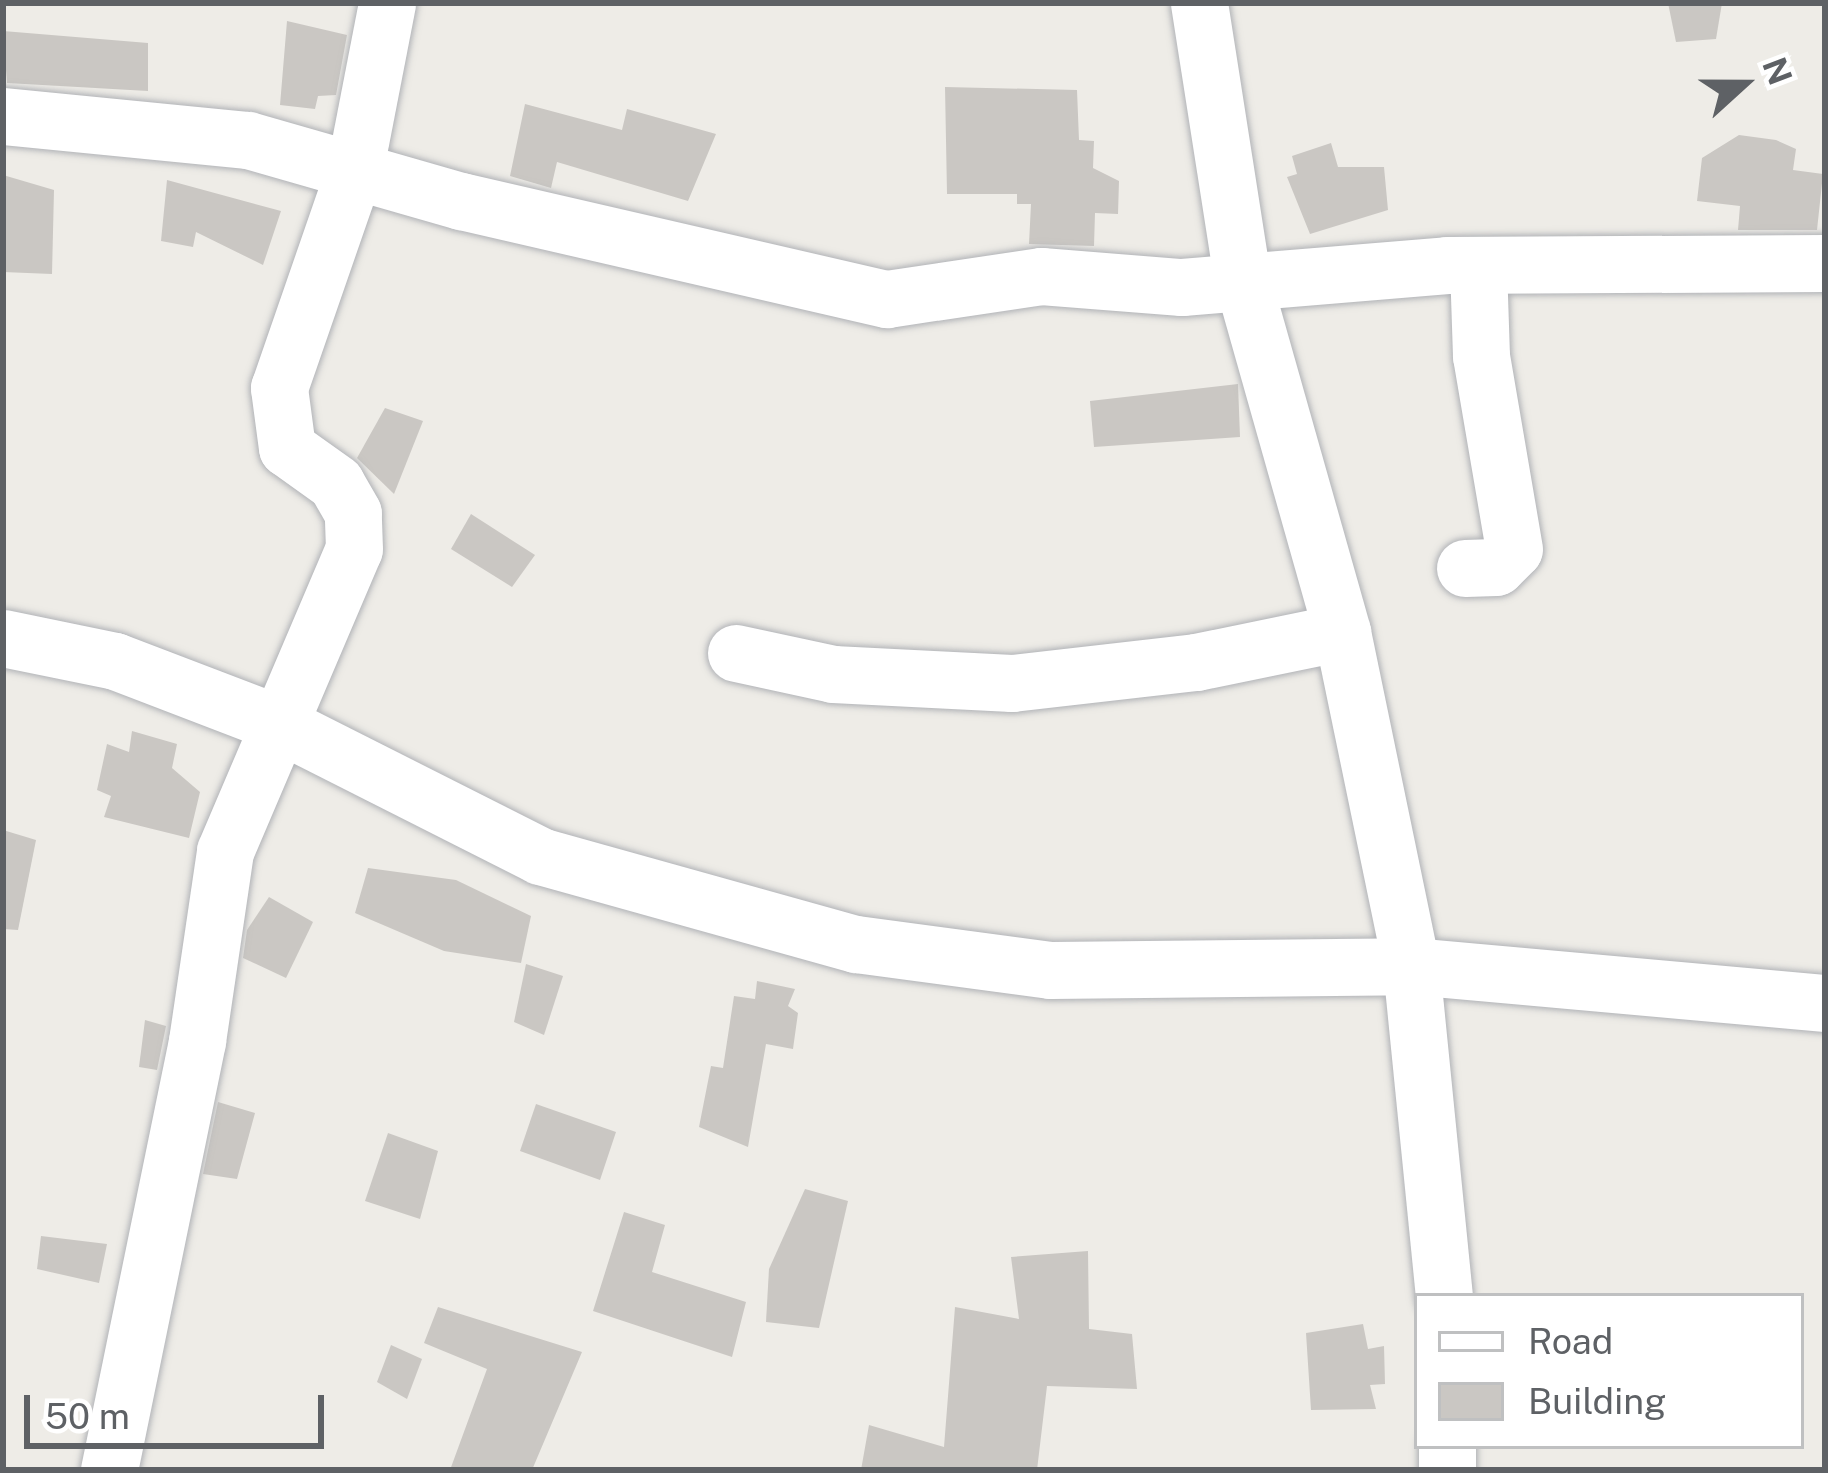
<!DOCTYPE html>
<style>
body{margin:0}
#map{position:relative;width:1828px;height:1473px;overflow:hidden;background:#eeece7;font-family:"Public Sans",sans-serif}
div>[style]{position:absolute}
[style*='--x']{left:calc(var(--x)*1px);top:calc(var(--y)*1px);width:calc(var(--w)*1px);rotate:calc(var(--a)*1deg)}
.building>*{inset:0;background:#cac7c3}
.roads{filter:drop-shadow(0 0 3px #b1b3b7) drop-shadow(0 0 3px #b1b3b7)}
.minor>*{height:57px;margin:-28.5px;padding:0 28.5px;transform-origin:28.5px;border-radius:28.5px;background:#fff}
span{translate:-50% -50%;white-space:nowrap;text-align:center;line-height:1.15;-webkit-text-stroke:9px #fff;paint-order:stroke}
.frame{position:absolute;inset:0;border:6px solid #5e6165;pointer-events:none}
.legend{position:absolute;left:1414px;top:1293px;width:390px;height:156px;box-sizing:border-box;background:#fff;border:3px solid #bfc0c1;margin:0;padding:15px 21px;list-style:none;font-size:36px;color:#5e6165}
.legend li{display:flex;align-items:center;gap:24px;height:60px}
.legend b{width:60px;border:3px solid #bfc0c1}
.north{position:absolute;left:1684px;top:24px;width:120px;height:120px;-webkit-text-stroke:9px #fff;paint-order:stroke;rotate:69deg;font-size:33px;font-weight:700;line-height:48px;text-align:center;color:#5e6165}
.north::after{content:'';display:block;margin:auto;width:42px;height:54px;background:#5e6165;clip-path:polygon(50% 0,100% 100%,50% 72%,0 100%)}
.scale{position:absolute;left:24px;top:1395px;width:300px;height:54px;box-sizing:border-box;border:6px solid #5e6165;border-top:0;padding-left:15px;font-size:36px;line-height:42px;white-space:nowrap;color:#5e6165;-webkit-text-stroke:9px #fff;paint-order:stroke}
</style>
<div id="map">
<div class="building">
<i style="clip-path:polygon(1668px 3px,1722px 3px,1716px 39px,1676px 42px)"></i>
<i style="clip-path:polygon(287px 21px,347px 35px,336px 95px,318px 96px,315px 109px,280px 105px)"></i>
<i style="clip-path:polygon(3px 31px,148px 43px,148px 91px,7px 83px)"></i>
<i style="clip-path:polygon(945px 87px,1077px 90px,1079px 140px,1094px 141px,1093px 168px,1119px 181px,1118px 214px,1095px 213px,1094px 246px,1029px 244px,1031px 204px,1017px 204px,1017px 194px,947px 194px)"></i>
<i style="clip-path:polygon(525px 104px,622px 130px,627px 109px,716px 134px,688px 201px,557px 162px,551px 188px,510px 176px)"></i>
<i style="clip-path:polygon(1739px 135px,1776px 140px,1796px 149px,1793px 170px,1823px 174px,1817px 230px,1738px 230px,1740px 206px,1697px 201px,1702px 158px)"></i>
<i style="clip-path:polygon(1331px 143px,1338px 167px,1384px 167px,1388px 210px,1310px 234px,1287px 177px,1297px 174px,1292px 156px)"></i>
<i style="clip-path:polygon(3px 175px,54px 190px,52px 274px,3px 272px)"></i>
<i style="clip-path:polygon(167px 180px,281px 211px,263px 265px,196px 232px,193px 247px,161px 241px)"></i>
<i style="clip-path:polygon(1238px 384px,1240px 437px,1094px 447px,1090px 401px)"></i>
<i style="clip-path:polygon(385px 408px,423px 421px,394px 494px,357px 458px)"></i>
<i style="clip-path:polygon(471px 514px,535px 555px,512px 587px,451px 549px)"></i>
<i style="clip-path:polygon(132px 731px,177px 744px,172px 768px,200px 792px,189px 838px,104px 817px,111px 796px,97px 790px,107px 744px,129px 752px)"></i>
<i style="clip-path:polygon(3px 830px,36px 840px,18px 930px,3px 929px)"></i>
<i style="clip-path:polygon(368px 868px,456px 880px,531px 916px,521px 963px,444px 951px,355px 913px)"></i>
<i style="clip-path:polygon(269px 897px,313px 922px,286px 978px,243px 958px,247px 930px)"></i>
<i style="clip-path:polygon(526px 964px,563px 976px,544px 1035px,514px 1022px)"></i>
<i style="clip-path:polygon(757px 981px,795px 989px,788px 1006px,798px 1013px,793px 1049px,766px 1044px,748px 1147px,699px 1127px,711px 1066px,723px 1068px,734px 996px,755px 999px)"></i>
<i style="clip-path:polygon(145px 1020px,166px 1026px,157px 1070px,139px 1067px)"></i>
<i style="clip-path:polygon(218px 1102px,255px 1113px,237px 1179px,203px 1174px)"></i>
<i style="clip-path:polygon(536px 1104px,616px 1132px,600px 1180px,520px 1151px)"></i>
<i style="clip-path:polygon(388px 1133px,438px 1151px,420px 1219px,365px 1201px)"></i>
<i style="clip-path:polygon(805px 1189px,848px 1201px,819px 1328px,766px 1322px,769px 1269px)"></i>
<i style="clip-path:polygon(624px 1212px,665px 1225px,652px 1272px,746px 1302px,732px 1357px,593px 1311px)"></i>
<i style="clip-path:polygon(41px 1236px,107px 1244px,99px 1283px,37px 1269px)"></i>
<i style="clip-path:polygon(1088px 1251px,1089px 1329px,1132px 1334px,1137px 1389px,1047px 1386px,1037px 1470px,861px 1470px,869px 1425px,944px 1447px,955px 1307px,1019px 1319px,1011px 1257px)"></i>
<i style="clip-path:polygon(438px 1307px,582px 1352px,532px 1470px,450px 1470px,487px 1369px,424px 1343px)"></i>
<i style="clip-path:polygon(1363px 1324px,1368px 1349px,1384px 1346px,1385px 1384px,1370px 1385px,1376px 1409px,1311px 1410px,1306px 1333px)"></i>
<i style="clip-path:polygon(391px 1345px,422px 1359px,407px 1399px,377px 1382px)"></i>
</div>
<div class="roads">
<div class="minor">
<i style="--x:1199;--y:3;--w:278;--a:81.1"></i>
<i style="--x:1242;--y:278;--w:368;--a:74.2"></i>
<i style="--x:1342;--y:632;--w:341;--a:78.3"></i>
<i style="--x:1411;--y:966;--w:332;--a:84.3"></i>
<i style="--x:3;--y:116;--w:246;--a:5.6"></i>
<i style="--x:248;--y:140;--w:222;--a:16"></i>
<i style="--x:461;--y:201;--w:437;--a:13"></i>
<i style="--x:887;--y:299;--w:156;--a:-8.5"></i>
<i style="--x:1041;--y:276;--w:141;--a:4.5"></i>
<i style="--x:1182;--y:287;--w:266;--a:-4.7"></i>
<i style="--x:1447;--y:265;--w:378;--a:-0.3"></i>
<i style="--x:1465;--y:568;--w:31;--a:-2"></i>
<i style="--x:1496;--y:567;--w:25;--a:-45"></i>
<i style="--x:1514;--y:549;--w:196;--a:-99.7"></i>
<i style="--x:1481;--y:356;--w:91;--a:-91.9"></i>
<i style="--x:3;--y:638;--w:114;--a:11.6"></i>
<i style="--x:115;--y:661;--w:171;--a:20.9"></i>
<i style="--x:275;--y:722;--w:297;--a:26.8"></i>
<i style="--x:540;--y:856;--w:328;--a:15.6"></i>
<i style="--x:856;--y:944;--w:196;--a:7.6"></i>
<i style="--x:1050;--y:970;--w:361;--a:-0.6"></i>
<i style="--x:1411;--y:966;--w:416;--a:5.1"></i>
<i style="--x:736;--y:653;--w:99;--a:12.2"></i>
<i style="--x:833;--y:674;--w:179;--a:2.9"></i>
<i style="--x:1012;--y:683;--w:185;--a:-6.5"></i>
<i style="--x:1196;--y:662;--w:149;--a:-11.6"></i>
<i style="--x:109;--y:1470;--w:438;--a:-78.4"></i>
<i style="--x:197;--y:1041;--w:192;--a:-81.6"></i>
<i style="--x:225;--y:851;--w:328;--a:-66.9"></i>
<i style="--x:354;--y:549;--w:36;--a:-92"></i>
<i style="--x:353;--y:513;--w:34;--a:-120"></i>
<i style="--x:336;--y:483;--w:60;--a:-144.5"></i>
<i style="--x:287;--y:448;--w:61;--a:-97.6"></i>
<i style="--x:279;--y:388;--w:233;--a:-70.9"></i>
<i style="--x:355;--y:168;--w:168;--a:-79"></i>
<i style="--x:1447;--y:1470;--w:24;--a:-90"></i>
</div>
</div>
<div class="frame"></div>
<ul class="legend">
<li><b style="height:15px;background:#fff"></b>Road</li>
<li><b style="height:33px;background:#cac7c3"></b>Building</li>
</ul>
<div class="north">N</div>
<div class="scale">50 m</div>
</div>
